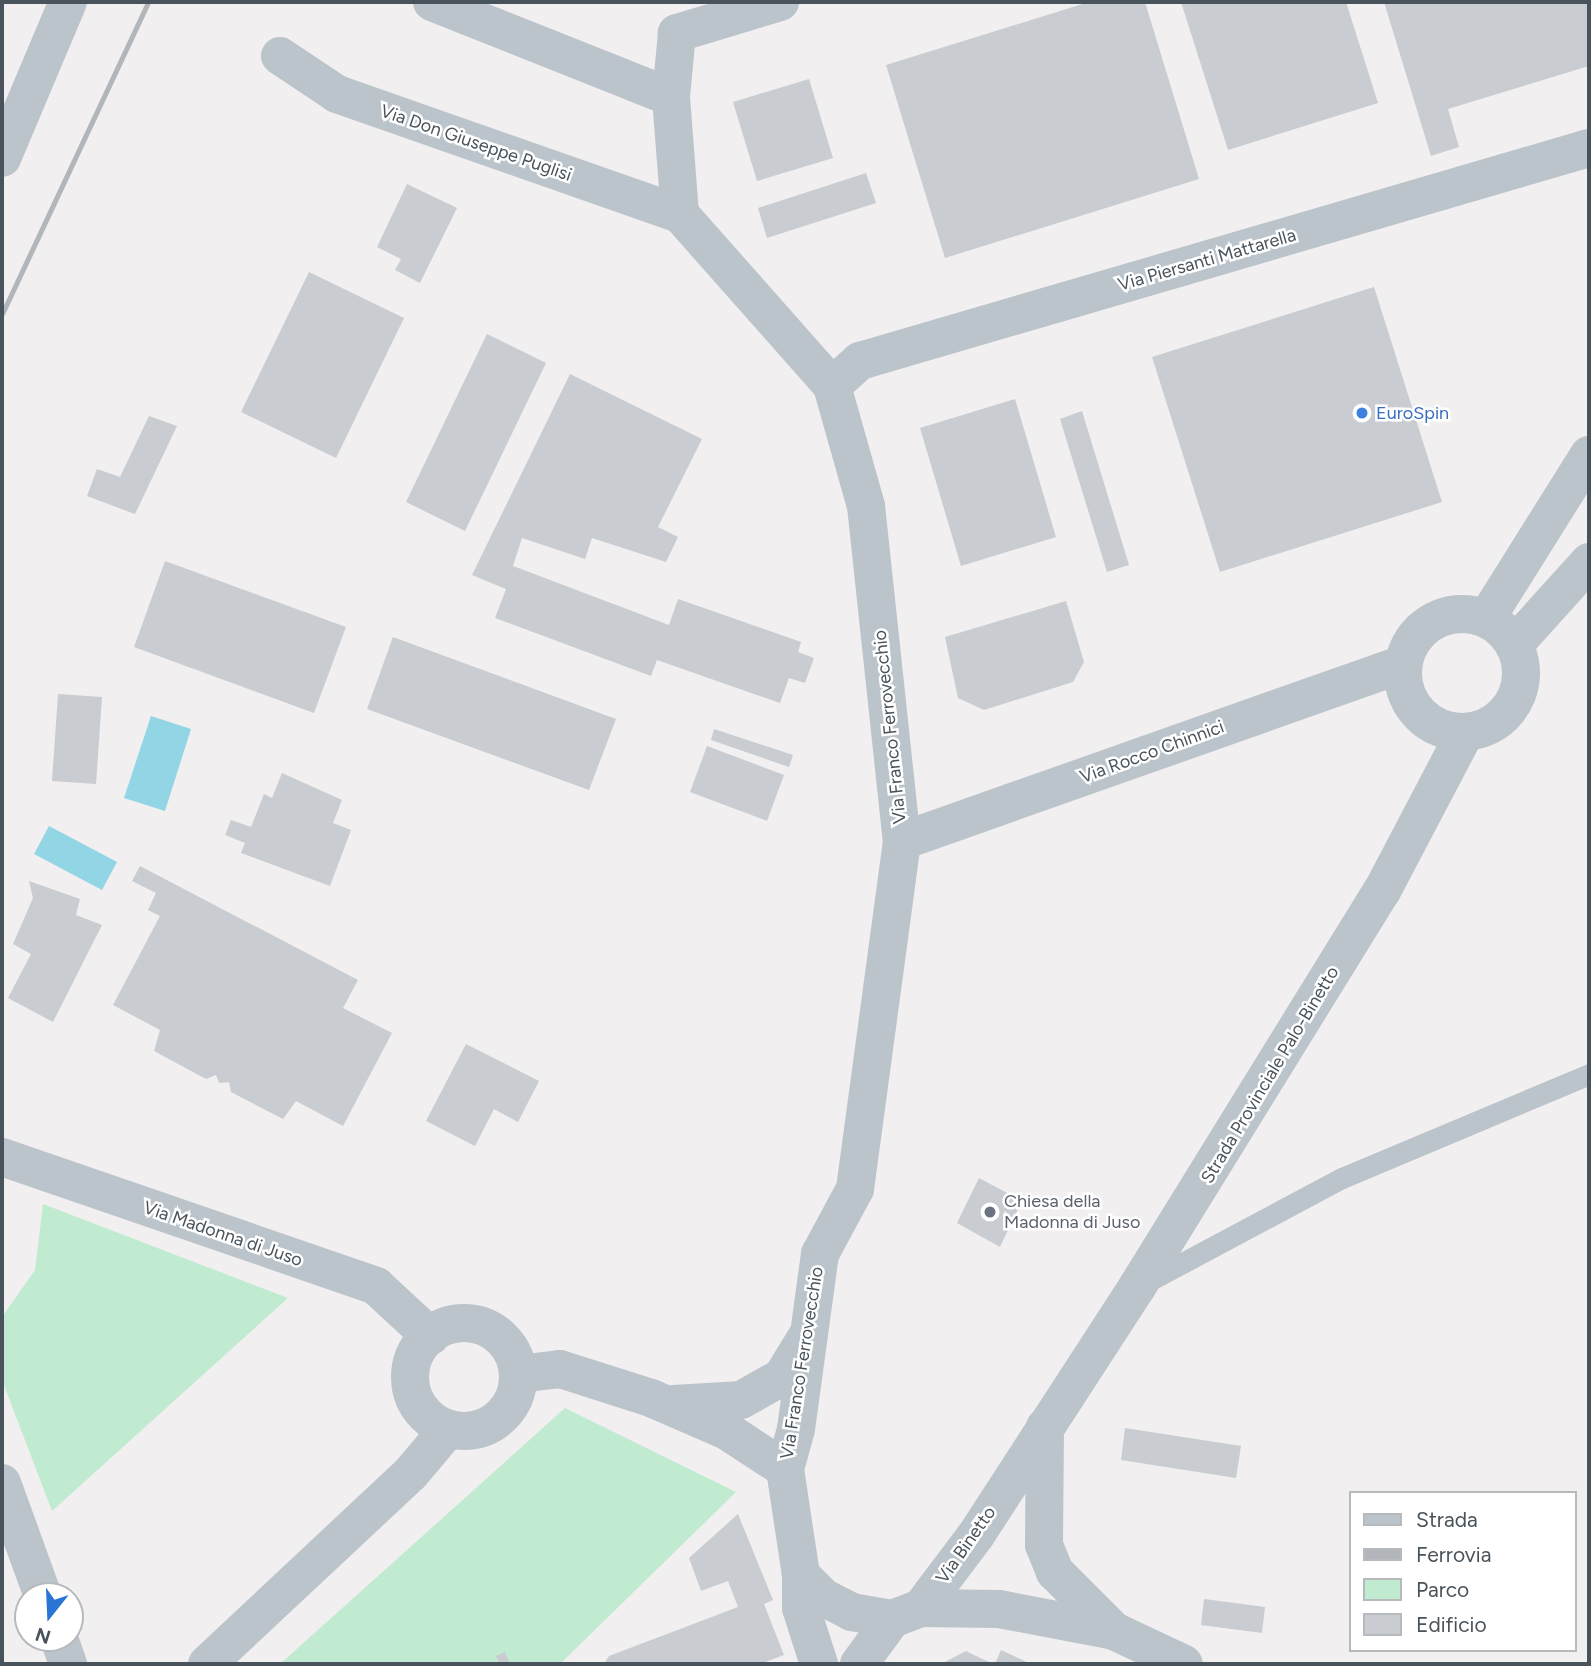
<!DOCTYPE html>
<style>
body{margin:0}
#map{position:relative;width:1591px;height:1666px;overflow:hidden;background:#f1efef;font-family:Figtree,sans-serif}
div>[style]{position:absolute}
[style*='--x']{left:calc(var(--x)*1px);top:calc(var(--y)*1px);width:calc(var(--w)*1px);rotate:calc(var(--a)*1deg)}
.green>*{inset:0;background:#c1ebd1}
.water>*{inset:0;background:#92d5e5}
.building>*{inset:0;background:#c9ccd1}
.service>*{height:21px;margin:-10.5px;padding:0 10.5px;transform-origin:10.5px;border-radius:10.5px;background:#bcc4cb}
.minor>*{height:38px;margin:-19px;padding:0 19px;transform-origin:19px;border-radius:19px;background:#bcc4cb}
.minor>.ring{margin:-19px;padding:0;box-sizing:content-box;background:none;border:38px solid #bcc4cb;border-radius:50%}
.tertiary>*{height:38px;margin:-19px;padding:0 19px;transform-origin:19px;border-radius:19px;background:#bcc4cb}
.tertiary>.ring{margin:-19px;padding:0;box-sizing:content-box;background:none;border:38px solid #bcc4cb;border-radius:50%}
.rail>*{height:5px;margin:-2.5px;padding:0 2.5px;transform-origin:2.5px;border-radius:2.5px;background:#b2b5b9}
.dots>*{width:19px;height:19px;translate:-50% -50%;box-sizing:border-box;border:4px solid #fff;border-radius:50%}
span{translate:-50% -50%;white-space:nowrap;text-align:center;line-height:1.15;-webkit-text-stroke:5px #fff;paint-order:stroke}
.street-label{font-size:18px;color:#49535b}
.shop-label{font-size:18px;color:#366cbe}
.left{translate:0 -50%;text-align:left}
.worship-label{font-size:18px;color:#5b616d}
.frame{position:absolute;inset:0;border:4px solid #49535b;pointer-events:none}
.legend{position:absolute;left:1349px;top:1491px;width:228px;height:161px;box-sizing:border-box;background:#fff;border:2px solid #b6babd;margin:0;padding:9px 12px;list-style:none;font-size:21px;color:#49535b}
.legend li{display:flex;align-items:center;gap:14px;height:35px}
.legend b{width:35px;border:2px solid #b6babd}
.north{position:absolute;left:14px;top:1582px;width:70px;height:70px;box-sizing:border-box;background:#fff;border:2px solid #b6babd;border-radius:50%;rotate:198deg;font-size:19px;font-weight:700;line-height:28px;text-align:center;color:#49535b}
.north::after{content:'';display:block;margin:auto;width:24px;height:32px;background:#2875d3;clip-path:polygon(50% 0,100% 100%,50% 72%,0 100%)}
</style>
<div id="map">
<div class="green">
<i style="clip-path:polygon(43px 1204px,288px 1298px,52px 1511px,2px 1380px,2px 1317px,35px 1270px)"></i>
<i style="clip-path:polygon(565px 1408px,736px 1492px,560px 1664px,280px 1664px)"></i>
</div>
<div class="water">
<i style="clip-path:polygon(151px 716px,191px 729px,165px 811px,124px 798px)"></i>
<i style="clip-path:polygon(49px 826px,117px 862px,102px 890px,34px 854px)"></i>
</div>
<div class="building">
<i style="clip-path:polygon(1089px 2px,1145px 2px,1199px 179px,945px 258px,886px 65px)"></i>
<i style="clip-path:polygon(1181px 2px,1346px 2px,1378px 103px,1228px 150px)"></i>
<i style="clip-path:polygon(1384px 2px,1589px 2px,1589px 66px,1448px 109px,1459px 147px,1431px 156px)"></i>
<i style="clip-path:polygon(809px 79px,833px 158px,757px 181px,733px 102px)"></i>
<i style="clip-path:polygon(866px 173px,876px 203px,767px 238px,758px 208px)"></i>
<i style="clip-path:polygon(407px 184px,457px 208px,420px 283px,395px 270px,401px 259px,377px 247px)"></i>
<i style="clip-path:polygon(309px 272px,404px 318px,336px 458px,241px 412px)"></i>
<i style="clip-path:polygon(1374px 287px,1442px 502px,1220px 572px,1152px 357px)"></i>
<i style="clip-path:polygon(487px 334px,546px 363px,465px 531px,406px 502px)"></i>
<i style="clip-path:polygon(570px 374px,702px 439px,658px 527px,678px 537px,666px 562px,592px 538px,585px 559px,522px 538px,513px 566px,669px 625px,678px 599px,801px 642px,798px 652px,814px 658px,805px 683px,789px 678px,780px 703px,657px 660px,651px 676px,495px 618px,506px 589px,472px 575px)"></i>
<i style="clip-path:polygon(1015px 399px,1056px 537px,961px 566px,920px 428px)"></i>
<i style="clip-path:polygon(1082px 411px,1129px 565px,1107px 572px,1060px 419px)"></i>
<i style="clip-path:polygon(149px 416px,177px 426px,135px 514px,87px 496px,97px 469px,120px 477px)"></i>
<i style="clip-path:polygon(165px 561px,346px 627px,314px 713px,134px 647px)"></i>
<i style="clip-path:polygon(1066px 601px,1084px 662px,1073px 682px,984px 710px,958px 698px,945px 637px)"></i>
<i style="clip-path:polygon(393px 637px,616px 719px,589px 790px,367px 709px)"></i>
<i style="clip-path:polygon(58px 694px,102px 697px,96px 784px,52px 781px)"></i>
<i style="clip-path:polygon(714px 729px,793px 755px,789px 767px,711px 740px)"></i>
<i style="clip-path:polygon(707px 746px,784px 775px,767px 821px,690px 792px)"></i>
<i style="clip-path:polygon(282px 773px,342px 800px,333px 823px,351px 830px,330px 886px,241px 853px,245px 843px,225px 835px,231px 820px,251px 827px,264px 794px,272px 798px)"></i>
<i style="clip-path:polygon(140px 866px,358px 980px,343px 1008px,392px 1033px,343px 1126px,296px 1101px,283px 1119px,231px 1092px,229px 1082px,219px 1083px,216px 1075px,206px 1079px,154px 1051px,160px 1030px,113px 1005px,160px 916px,148px 910px,156px 893px,132px 881px)"></i>
<i style="clip-path:polygon(29px 881px,80px 899px,76px 915px,102px 925px,53px 1022px,8px 998px,31px 954px,13px 944px,33px 898px)"></i>
<i style="clip-path:polygon(466px 1044px,539px 1081px,518px 1122px,494px 1109px,475px 1146px,426px 1121px)"></i>
<i style="clip-path:polygon(979px 1178px,1022px 1201px,1000px 1247px,957px 1223px)"></i>
<i style="clip-path:polygon(1125px 1428px,1241px 1446px,1236px 1478px,1121px 1460px)"></i>
<i style="clip-path:polygon(738px 1514px,773px 1600px,764px 1604px,784px 1655px,760px 1664px,604px 1664px,609px 1656px,738px 1607px,728px 1581px,701px 1591px,689px 1558px)"></i>
<i style="clip-path:polygon(1204px 1599px,1265px 1607px,1262px 1633px,1201px 1625px)"></i>
<i style="clip-path:polygon(1001px 1650px,1031px 1664px,995px 1664px)"></i>
<i style="clip-path:polygon(966px 1651px,972px 1654px,993px 1664px,941px 1664px)"></i>
<i style="clip-path:polygon(505px 1652px,510px 1664px,500px 1664px,496px 1656px)"></i>
</div>
<div class="service">
<i style="--x:1145;--y:1283;--w:223;--a:-28.1"></i>
<i style="--x:1342;--y:1178;--w:268;--a:-22.8"></i>
</div>
<div class="minor">
<i style="--x:432;--y:2;--w:257;--a:21.7"></i>
<i style="--x:780;--y:2;--w:108;--a:163.2"></i>
<i style="--x:677;--y:33;--w:64;--a:95.4"></i>
<i style="--x:671;--y:97;--w:117;--a:85.6"></i>
<i style="--x:680;--y:214;--w:230;--a:48.5"></i>
<i style="--x:832;--y:386;--w:125;--a:74.2"></i>
<i style="--x:866;--y:506;--w:337;--a:83.9"></i>
<i style="--x:280;--y:56;--w:69;--a:33.7"></i>
<i style="--x:337;--y:94;--w:363;--a:19.3"></i>
<i style="--x:2;--y:158;--w:169;--a:-67.1"></i>
<i style="--x:832;--y:386;--w:38;--a:-42"></i>
<i style="--x:860;--y:361;--w:759;--a:-16.29"></i>
<i style="--x:1486;--y:619;--w:194;--a:-57.9"></i>
<i style="--x:2;--y:1157;--w:396;--a:19"></i>
<i style="--x:376;--y:1286;--w:74;--a:42.8"></i>
<i class="ring" style="left:410px;top:1323px;width:70px;height:70px"></i>
<i style="--x:518;--y:1374;--w:42;--a:-6.8"></i>
<i style="--x:560;--y:1369;--w:96;--a:17.7"></i>
<i style="--x:651;--y:1398;--w:83;--a:23.5"></i>
<i style="--x:727;--y:1431;--w:69;--a:33.2"></i>
<i style="--x:674;--y:1404;--w:67;--a:-3.4"></i>
<i style="--x:741;--y:1400;--w:47;--a:-29.3"></i>
<i style="--x:782;--y:1377;--w:52;--a:-58.5"></i>
<i style="--x:1045;--y:1427;--w:118;--a:90.5"></i>
<i style="--x:1044;--y:1545;--w:29;--a:68"></i>
<i style="--x:1055;--y:1572;--w:83;--a:45"></i>
<i style="--x:2;--y:1483;--w:120;--a:70.1"></i>
<i style="--x:801;--y:1575;--w:33;--a:90"></i>
<i style="--x:801;--y:1608;--w:59;--a:72.2"></i>
<i style="--x:921;--y:1608;--w:78;--a:0.7"></i>
<i style="--x:999;--y:1609;--w:117;--a:10.8"></i>
<i style="--x:1114;--y:1631;--w:77;--a:25.2"></i>
<i style="--x:59;--y:1638;--w:28;--a:71"></i>
<i style="--x:207;--y:1664;--w:279;--a:-43.1"></i>
<i style="--x:411;--y:1473;--w:57;--a:-49.9"></i>
</div>
<div class="tertiary">
<i class="ring" style="left:1403px;top:614px;width:80px;height:80px"></i>
<i style="--x:1514;--y:645;--w:112;--a:-47.9"></i>
<i style="--x:892;--y:1619;--w:41;--a:-170.1"></i>
<i style="--x:852;--y:1612;--w:31;--a:-153"></i>
<i style="--x:824;--y:1598;--w:33;--a:-135"></i>
<i style="--x:801;--y:1575;--w:107;--a:-98.6"></i>
<i style="--x:785;--y:1469;--w:41;--a:-74.6"></i>
<i style="--x:796;--y:1429;--w:177;--a:-82.2"></i>
<i style="--x:820;--y:1254;--w:74;--a:-61.7"></i>
<i style="--x:855;--y:1189;--w:351;--a:-82.3"></i>
<i style="--x:902;--y:841;--w:531;--a:-19.46"></i>
<i style="--x:859;--y:1664;--w:56;--a:-53.7"></i>
<i style="--x:892;--y:1619;--w:31;--a:-21"></i>
<i style="--x:921;--y:1608;--w:91;--a:-53"></i>
<i style="--x:976;--y:1535;--w:296;--a:-57"></i>
<i style="--x:1137;--y:1287;--w:466;--a:-58.3"></i>
<i style="--x:1382;--y:891;--w:178;--a:-62.3"></i>
</div>
<div class="rail">
<i style="--x:2;--y:314;--w:344;--a:-64.9"></i>
</div>
<div class="dots">
<i style="left:1362px;top:413px;background:#3f7fe0"></i>
<i style="left:990px;top:1212px;background:#6b7280"></i>
</div>
<div class="street-label">
<span style="left:476px;top:143px;rotate:19deg">Via Don Giuseppe Puglisi</span>
<span style="left:1207px;top:260px;rotate:-16deg">Via Piersanti Mattarella</span>
<span style="left:890px;top:727px;rotate:-96deg">Via Franco Ferrovecchio</span>
<span style="left:1152px;top:752px;rotate:-20deg">Via Rocco Chinnici</span>
<span style="left:1270px;top:1075px;rotate:-59deg">Strada Provinciale Palo-Binetto</span>
<span style="left:223px;top:1234px;rotate:19deg">Via Madonna di Juso</span>
<span style="left:802px;top:1363px;rotate:-81deg">Via Franco Ferrovecchio</span>
<span style="left:966px;top:1545px;rotate:-55deg">Via Binetto</span>
</div>
<div class="shop-label">
<span class="left" style="left:1376px;top:413px">EuroSpin</span>
</div>
<div class="worship-label">
<span class="left" style="left:1004px;top:1212px">Chiesa della<br>Madonna di Juso</span>
</div>
<div class="frame"></div>
<ul class="legend">
<li><b style="height:9px;background:#bcc4cb"></b>Strada</li>
<li><b style="height:9px;background:#b2b5b9"></b>Ferrovia</li>
<li><b style="height:19px;background:#c1ebd1"></b>Parco</li>
<li><b style="height:19px;background:#c9ccd1"></b>Edificio</li>
</ul>
<div class="north">N</div>
</div>
